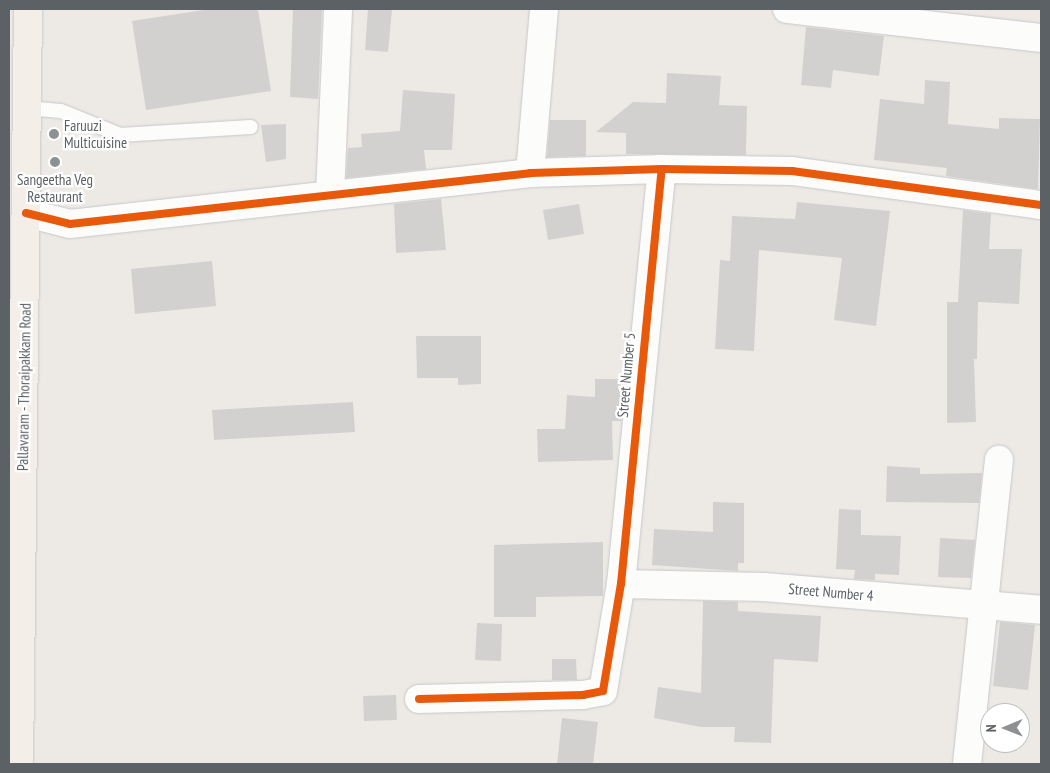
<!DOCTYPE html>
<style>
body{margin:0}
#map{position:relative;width:1050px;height:773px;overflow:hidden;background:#edeae6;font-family:"PT Sans Narrow",sans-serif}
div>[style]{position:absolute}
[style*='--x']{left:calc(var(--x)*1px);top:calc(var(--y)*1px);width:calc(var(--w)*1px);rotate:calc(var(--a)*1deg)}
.building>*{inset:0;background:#d3d1cf}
.roads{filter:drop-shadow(0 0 1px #c8c7c7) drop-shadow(0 0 1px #c8c7c7)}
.service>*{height:14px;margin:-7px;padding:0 7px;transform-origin:7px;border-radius:7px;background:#fcfcfb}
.minor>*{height:28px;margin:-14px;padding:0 14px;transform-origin:14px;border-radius:14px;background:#fcfcfb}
.primary>*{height:28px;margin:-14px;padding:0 14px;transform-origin:14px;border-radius:14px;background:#f3efe8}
.cycleway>*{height:8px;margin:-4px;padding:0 4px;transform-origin:4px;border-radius:4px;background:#e8590c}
.dots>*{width:14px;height:14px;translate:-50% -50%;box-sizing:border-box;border:2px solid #fff;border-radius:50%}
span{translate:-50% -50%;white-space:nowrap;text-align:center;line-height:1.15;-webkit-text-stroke:4.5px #fff;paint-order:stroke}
.poi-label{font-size:15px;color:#5b6165}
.left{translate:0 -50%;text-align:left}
.street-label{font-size:15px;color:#5b6165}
.frame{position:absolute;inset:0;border:10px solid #5b6165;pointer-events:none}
.north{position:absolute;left:980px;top:703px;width:50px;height:50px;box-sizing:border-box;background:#fff;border:1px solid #bdc0c1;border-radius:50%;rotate:269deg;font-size:14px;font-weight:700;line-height:20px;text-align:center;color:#5b6165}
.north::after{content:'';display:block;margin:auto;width:18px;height:22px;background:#8e9192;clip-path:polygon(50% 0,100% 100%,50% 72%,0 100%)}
</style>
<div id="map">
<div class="building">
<i style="clip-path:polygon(210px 9px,258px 9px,271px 91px,146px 110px,132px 21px)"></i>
<i style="clip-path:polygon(293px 9px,322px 9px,318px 99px,290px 97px)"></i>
<i style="clip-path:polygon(368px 9px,392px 9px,388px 52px,365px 50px)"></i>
<i style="clip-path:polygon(806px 27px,884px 36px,879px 76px,833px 70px,831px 88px,801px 85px)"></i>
<i style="clip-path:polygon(667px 73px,721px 76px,719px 105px,747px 106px,746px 155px,626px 154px,626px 133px,596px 132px,633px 102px,666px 103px)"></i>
<i style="clip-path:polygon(925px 80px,950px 82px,948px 124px,999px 129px,999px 118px,1040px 119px,1038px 189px,946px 176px,947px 168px,874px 160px,880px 99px,924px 104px)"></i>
<i style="clip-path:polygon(403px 90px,455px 94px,452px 150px,424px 150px,426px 169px,346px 178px,348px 148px,362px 147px,361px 134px,400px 131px)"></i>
<i style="clip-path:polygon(550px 120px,586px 120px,586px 156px,547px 157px)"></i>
<i style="clip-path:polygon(286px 124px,286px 159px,266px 162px,261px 125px)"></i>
<i style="clip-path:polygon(441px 199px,446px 250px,396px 253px,394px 204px)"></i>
<i style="clip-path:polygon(797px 202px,890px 211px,876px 326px,834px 320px,842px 258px,759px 250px,754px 351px,715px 349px,720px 260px,730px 261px,732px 216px,795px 219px)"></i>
<i style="clip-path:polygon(579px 204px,584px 234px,548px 240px,543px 210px)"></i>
<i style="clip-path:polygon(963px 210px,991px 214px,989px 249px,1022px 249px,1019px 304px,978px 302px,977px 359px,974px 359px,976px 422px,947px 423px,947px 302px,958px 302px)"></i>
<i style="clip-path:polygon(212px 261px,216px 306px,135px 314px,131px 269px)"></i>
<i style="clip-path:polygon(416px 336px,481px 336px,481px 384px,458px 385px,458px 378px,417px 378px)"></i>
<i style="clip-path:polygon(595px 379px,626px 379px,621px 421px,612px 421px,613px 460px,538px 462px,537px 429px,565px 429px,567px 395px,595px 397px)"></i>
<i style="clip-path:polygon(353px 402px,355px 432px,214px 440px,212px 410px)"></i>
<i style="clip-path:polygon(887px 466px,920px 468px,920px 474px,982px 473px,979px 503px,886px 502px)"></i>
<i style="clip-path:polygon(713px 502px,744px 503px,744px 563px,738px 563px,738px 571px,652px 565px,654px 529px,713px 532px)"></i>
<i style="clip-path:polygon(839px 509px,861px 510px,861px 535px,901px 536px,899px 575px,875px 574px,875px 580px,854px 579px,855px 570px,836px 569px)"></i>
<i style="clip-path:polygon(940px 538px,975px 540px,971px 578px,938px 577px)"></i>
<i style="clip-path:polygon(603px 542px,603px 596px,536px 597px,536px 617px,494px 617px,494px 545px)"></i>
<i style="clip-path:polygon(703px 601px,738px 602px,738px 611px,821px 616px,818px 662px,774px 659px,771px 743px,734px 742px,735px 727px,701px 727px,654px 718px,658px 687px,701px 693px)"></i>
<i style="clip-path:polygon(1000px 622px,1035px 625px,1028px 690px,993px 686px)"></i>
<i style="clip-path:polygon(477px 623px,502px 624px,501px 661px,475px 660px)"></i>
<i style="clip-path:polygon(552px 659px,576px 659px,577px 680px,552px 680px)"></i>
<i style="clip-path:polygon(396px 695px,397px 720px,364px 721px,363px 696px)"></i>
<i style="clip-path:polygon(562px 718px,598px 722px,593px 764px,557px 764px)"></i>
</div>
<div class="roads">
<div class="service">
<i style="--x:27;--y:108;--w:34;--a:5"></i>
<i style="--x:61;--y:111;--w:64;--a:22.1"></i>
<i style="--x:120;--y:135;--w:131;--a:-3.5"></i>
</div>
<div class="minor">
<i style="--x:787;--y:9;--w:256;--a:6.5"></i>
<i style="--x:530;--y:173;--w:165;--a:-85.1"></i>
<i style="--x:330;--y:194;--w:185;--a:-87.5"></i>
<i style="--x:26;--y:213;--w:45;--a:14"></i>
<i style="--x:70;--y:224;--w:463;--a:-6.3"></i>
<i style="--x:530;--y:173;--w:132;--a:-1.7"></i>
<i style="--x:662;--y:169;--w:130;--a:0.9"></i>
<i style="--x:792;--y:171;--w:251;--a:7.8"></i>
<i style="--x:621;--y:584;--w:143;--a:1.2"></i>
<i style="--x:764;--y:587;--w:278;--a:4.7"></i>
<i style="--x:419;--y:699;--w:164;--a:-1.4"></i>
<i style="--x:583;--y:695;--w:20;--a:-11"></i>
<i style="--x:603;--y:691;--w:109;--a:-80.5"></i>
<i style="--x:621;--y:584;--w:417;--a:-84.4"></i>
<i style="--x:967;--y:764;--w:306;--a:-84"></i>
</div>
<div class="primary">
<i style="--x:19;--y:764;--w:755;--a:-89.32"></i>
</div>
</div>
<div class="cycleway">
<i style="--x:26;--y:213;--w:45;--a:14"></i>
<i style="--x:70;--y:224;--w:463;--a:-6.3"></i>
<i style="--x:530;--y:173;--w:132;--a:-1.7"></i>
<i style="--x:662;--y:169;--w:130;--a:0.9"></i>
<i style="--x:792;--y:171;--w:251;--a:7.8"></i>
<i style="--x:419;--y:699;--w:164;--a:-1.4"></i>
<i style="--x:583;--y:695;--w:20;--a:-11"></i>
<i style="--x:603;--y:691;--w:109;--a:-80.5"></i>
<i style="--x:621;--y:584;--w:417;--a:-84.4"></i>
</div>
<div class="dots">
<i style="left:54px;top:134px;background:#8e9192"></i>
<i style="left:55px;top:162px;background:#8e9192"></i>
</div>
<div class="poi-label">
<span class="left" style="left:64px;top:134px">Faruuzi<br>Multicuisine</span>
<span style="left:55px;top:188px">Sangeetha Veg<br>Restaurant</span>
</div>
<div class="street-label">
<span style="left:626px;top:375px;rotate:-85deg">Street Number 5</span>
<span style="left:24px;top:387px;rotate:-89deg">Pallavaram - Thoraipakkam Road</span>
<span style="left:831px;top:592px;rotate:5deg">Street Number 4</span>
</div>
<div class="frame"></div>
<div class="north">N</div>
</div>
